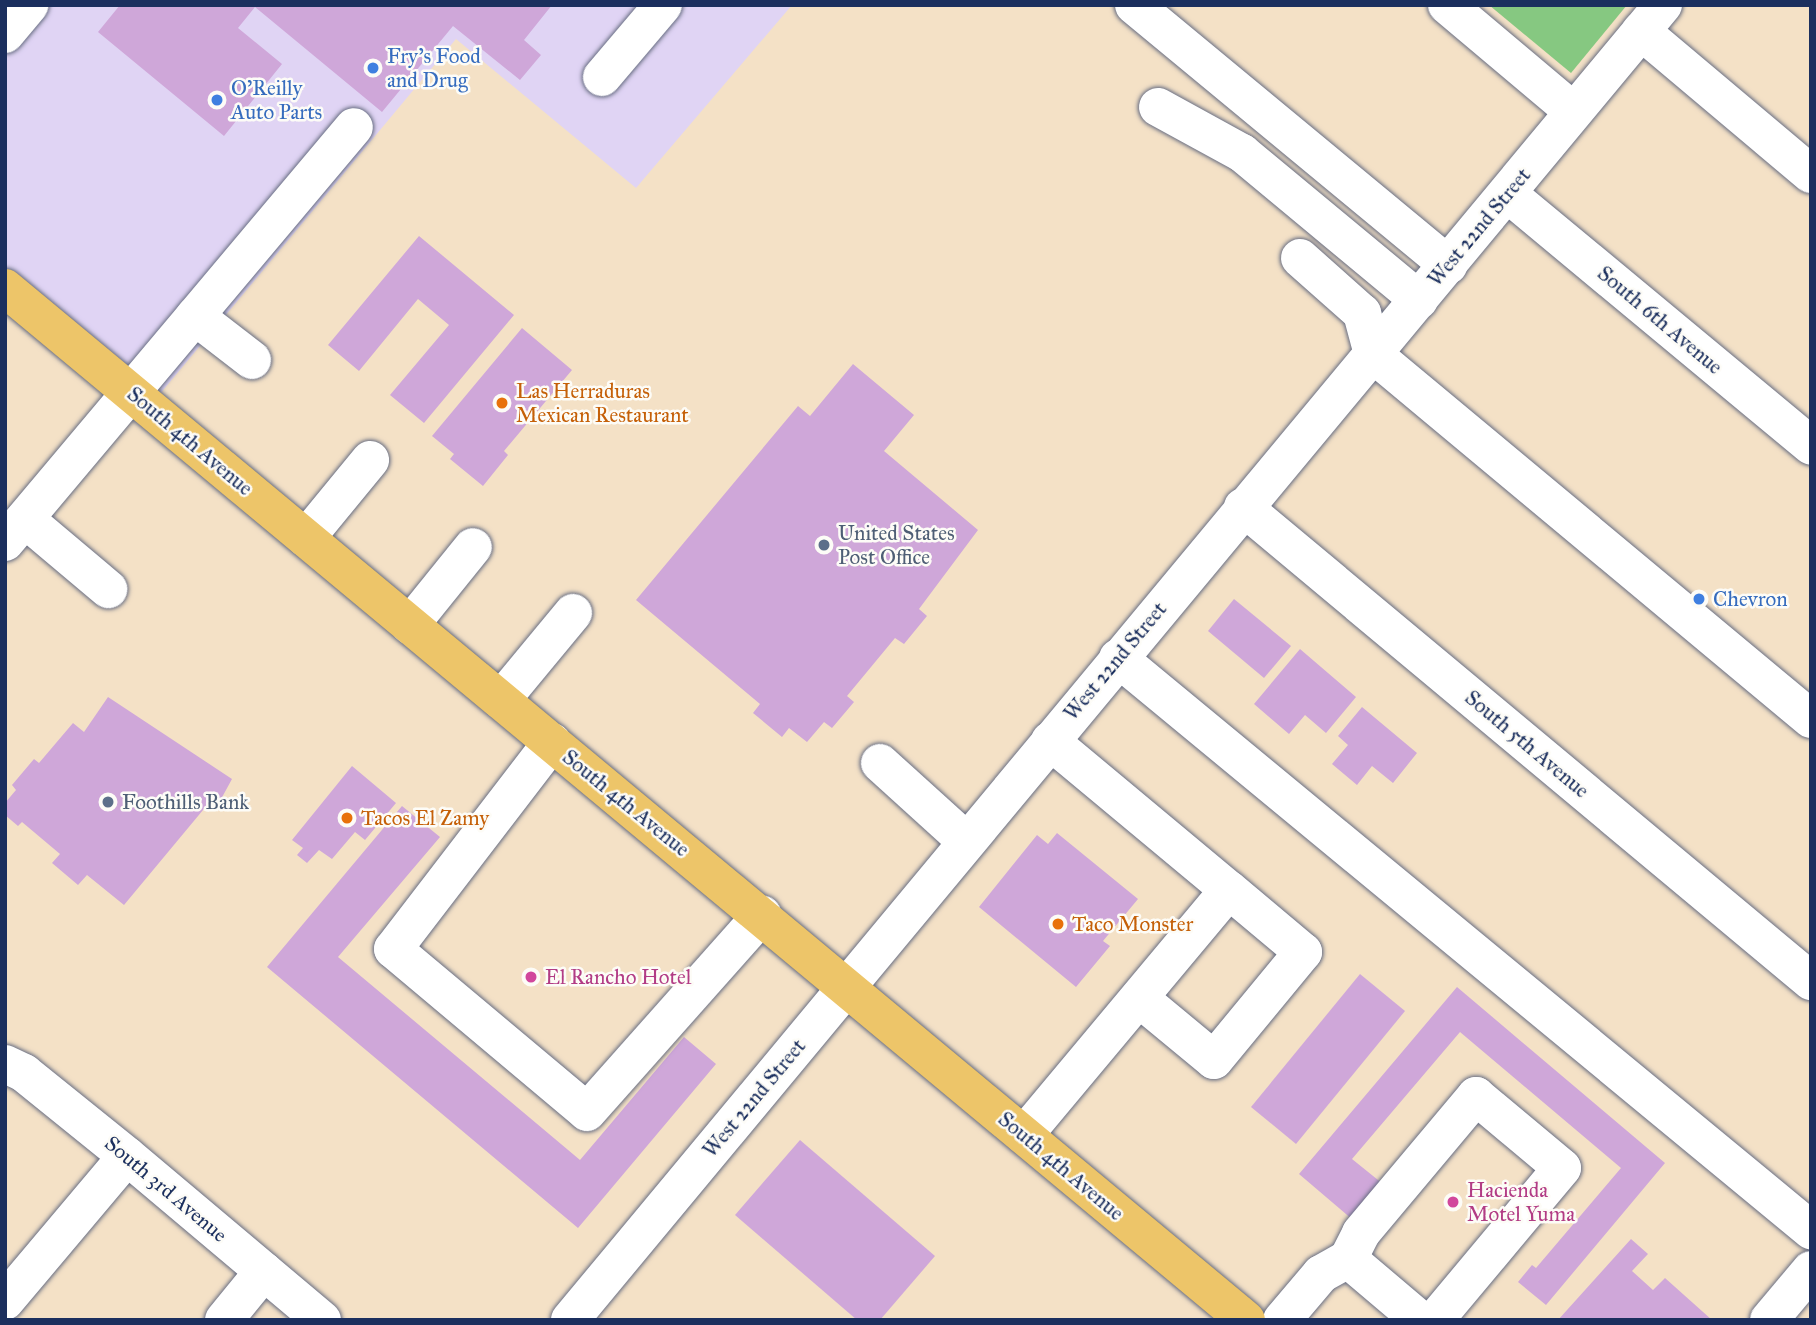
<!DOCTYPE html>
<style>
body{margin:0}
#map{position:relative;width:1816px;height:1325px;overflow:hidden;background:#f4e1c6;font-family:"IM FELL Great Primer",serif}
div>[style]{position:absolute}
[style*='--x']{left:calc(var(--x)*1px);top:calc(var(--y)*1px);width:calc(var(--w)*1px);rotate:calc(var(--a)*1deg)}
.built>*{inset:0;background:#e0d4f4}
.green>*{inset:0;background:#86c881}
.building>*{inset:0;background:#cfa7d9}
.roads{filter:drop-shadow(0 0 2px #676d82) drop-shadow(0 0 2px #676d82)}
.minor>*{height:38px;margin:-19px;padding:0 19px;transform-origin:19px;border-radius:19px;background:#fff}
.major>*{height:38px;margin:-19px;padding:0 19px;transform-origin:19px;border-radius:19px;background:#edc569}
.dots>*{width:19px;height:19px;translate:-50% -50%;box-sizing:border-box;border:4px solid #fdfcf7;border-radius:50%}
span{translate:-50% -50%;white-space:nowrap;text-align:center;line-height:1.15;-webkit-text-stroke:5px #fdfcf7;paint-order:stroke}
.shop-label{font-size:21px;color:#366cbe}
.left{translate:0 -50%;text-align:left}
.street-label{font-size:21px;color:#1b2f5e}
.food-label{font-size:21px;color:#c56008}
.service-label{font-size:21px;color:#4e5e75}
.hotel-label{font-size:21px;color:#b23c85}
.frame{position:absolute;inset:0;border:7px solid #1b2f5e;pointer-events:none}
</style>
<div id="map">
<div class="built">
<i style="clip-path:polygon(5px 5px,792px 5px,636px 188px,456px 39px,149px 407px,5px 287px)"></i>
</div>
<div class="green">
<i style="clip-path:polygon(1489px 5px,1627px 5px,1571px 73px)"></i>
</div>
<div class="building">
<i style="clip-path:polygon(120px 5px,552px 5px,524px 40px,541px 55px,520px 80px,453px 26px,382px 112px,255px 7px,238px 28px,282px 64px,224px 136px,98px 32px)"></i>
<i style="clip-path:polygon(419px 236px,514px 315px,424px 423px,390px 395px,449px 325px,418px 299px,359px 371px,328px 345px)"></i>
<i style="clip-path:polygon(522px 328px,572px 370px,504px 451px,508px 455px,483px 486px,450px 459px,454px 454px,432px 436px)"></i>
<i style="clip-path:polygon(853px 364px,914px 415px,884px 451px,978px 530px,919px 609px,927px 616px,904px 644px,895px 638px,847px 696px,854px 702px,832px 728px,824px 722px,807px 742px,789px 728px,782px 737px,753px 713px,760px 704px,636px 600px,798px 406px,810px 416px)"></i>
<i style="clip-path:polygon(1234px 599px,1291px 646px,1264px 678px,1208px 631px)"></i>
<i style="clip-path:polygon(1300px 649px,1356px 697px,1326px 733px,1305px 715px,1289px 734px,1254px 704px)"></i>
<i style="clip-path:polygon(108px 697px,232px 779px,220px 801px,213px 798px,124px 905px,87px 875px,78px 885px,52px 863px,60px 854px,22px 822px,18px 826px,5px 815px,5px 803px,16px 790px,12px 785px,34px 759px,39px 763px,73px 723px,84px 732px)"></i>
<i style="clip-path:polygon(1362px 707px,1417px 753px,1393px 783px,1372px 766px,1357px 785px,1332px 764px,1348px 745px,1338px 736px)"></i>
<i style="clip-path:polygon(352px 766px,396px 803px,365px 840px,355px 832px,332px 859px,319px 850px,307px 863px,297px 855px,303px 848px,292px 840px)"></i>
<i style="clip-path:polygon(402px 806px,440px 837px,338px 957px,580px 1160px,684px 1037px,716px 1064px,578px 1228px,267px 967px)"></i>
<i style="clip-path:polygon(1057px 833px,1138px 899px,1103px 941px,1110px 946px,1076px 987px,979px 907px,1037px 835px,1048px 844px)"></i>
<i style="clip-path:polygon(1360px 974px,1405px 1011px,1296px 1144px,1251px 1107px)"></i>
<i style="clip-path:polygon(1457px 987px,1665px 1163px,1546px 1305px,1518px 1282px,1532px 1265px,1536px 1268px,1621px 1168px,1460px 1032px,1352px 1159px,1383px 1184px,1353px 1220px,1299px 1174px)"></i>
<i style="clip-path:polygon(800px 1140px,935px 1256px,880px 1320px,857px 1320px,735px 1215px)"></i>
<i style="clip-path:polygon(1631px 1239px,1648px 1254px,1632px 1271px,1653px 1290px,1665px 1278px,1712px 1320px,1558px 1320px)"></i>
</div>
<div class="roads">
<div class="minor">
<i style="--x:1134;--y:5;--w:408;--a:39.6"></i>
<i style="--x:1447;--y:5;--w:165;--a:40.1"></i>
<i style="--x:1641;--y:31;--w:222;--a:40.1"></i>
<i style="--x:5;--y:34;--w:38;--a:-50"></i>
<i style="--x:602;--y:77;--w:94;--a:-49.7"></i>
<i style="--x:1158;--y:107;--w:96;--a:28.7"></i>
<i style="--x:1242;--y:153;--w:230;--a:39.7"></i>
<i style="--x:1508;--y:194;--w:394;--a:39.7"></i>
<i style="--x:1300;--y:258;--w:83;--a:41.6"></i>
<i style="--x:1362;--y:313;--w:42;--a:75"></i>
<i style="--x:1373;--y:354;--w:570;--a:39.81"></i>
<i style="--x:195;--y:316;--w:72;--a:37.7"></i>
<i style="--x:1243;--y:507;--w:740;--a:39.85"></i>
<i style="--x:25;--y:519;--w:109;--a:40.1"></i>
<i style="--x:306;--y:538;--w:101;--a:-50.6"></i>
<i style="--x:5;--y:542;--w:542;--a:-49.94"></i>
<i style="--x:410;--y:625;--w:100;--a:-51.1"></i>
<i style="--x:1118;--y:658;--w:899;--a:39.54"></i>
<i style="--x:501;--y:700;--w:113;--a:-50.4"></i>
<i style="--x:552;--y:742;--w:261;--a:127.5"></i>
<i style="--x:393;--y:949;--w:253;--a:40"></i>
<i style="--x:587;--y:1112;--w:264;--a:-48.4"></i>
<i style="--x:880;--y:763;--w:116;--a:42.2"></i>
<i style="--x:1139;--y:998;--w:97;--a:39.6"></i>
<i style="--x:1214;--y:1060;--w:140;--a:-50.5"></i>
<i style="--x:1303;--y:952;--w:97;--a:-140"></i>
<i style="--x:5;--y:1064;--w:21;--a:25"></i>
<i style="--x:24;--y:1073;--w:132;--a:38.9"></i>
<i style="--x:127;--y:1156;--w:255;--a:40.1"></i>
<i style="--x:1024;--y:1135;--w:319;--a:-50.1"></i>
<i style="--x:1229;--y:890;--w:233;--a:-140.2"></i>
<i style="--x:1348;--y:1259;--w:29;--a:-63"></i>
<i style="--x:1361;--y:1233;--w:179;--a:-50"></i>
<i style="--x:1476;--y:1096;--w:112;--a:39.9"></i>
<i style="--x:1562;--y:1168;--w:198;--a:129.9"></i>
<i style="--x:5;--y:1301;--w:189;--a:-49.9"></i>
<i style="--x:224;--y:1320;--w:63;--a:-50.8"></i>
<i style="--x:570;--y:1320;--w:1710;--a:-50.27"></i>
<i style="--x:1282;--y:1320;--w:60;--a:-49.7"></i>
<i style="--x:1321;--y:1274;--w:31;--a:-29"></i>
<i style="--x:1348;--y:1259;--w:94;--a:40.3"></i>
<i style="--x:1769;--y:1320;--w:65;--a:-50"></i>
</div>
<div class="major">
<i style="--x:5;--y:288;--w:1614;--a:39.75"></i>
</div>
</div>
<div class="dots">
<i style="left:373px;top:68px;background:#3f7fe0"></i>
<i style="left:217px;top:100px;background:#3f7fe0"></i>
<i style="left:502px;top:403px;background:#e8710a"></i>
<i style="left:824px;top:545px;background:#5c6f8a"></i>
<i style="left:1699px;top:599px;background:#3f7fe0"></i>
<i style="left:108px;top:802px;background:#5c6f8a"></i>
<i style="left:347px;top:818px;background:#e8710a"></i>
<i style="left:1058px;top:924px;background:#e8710a"></i>
<i style="left:531px;top:977px;background:#d1479c"></i>
<i style="left:1453px;top:1202px;background:#d1479c"></i>
</div>
<div class="shop-label">
<span class="left" style="left:387px;top:68px">Fry's Food<br>and Drug</span>
<span class="left" style="left:231px;top:100px">O'Reilly<br>Auto Parts</span>
<span class="left" style="left:1713px;top:599px">Chevron</span>
</div>
<div class="street-label">
<span style="left:1479px;top:227px;rotate:-50deg">West 22nd Street</span>
<span style="left:1660px;top:320px;rotate:40deg">South 6th Avenue</span>
<span style="left:190px;top:441px;rotate:40deg">South 4th Avenue</span>
<span style="left:1115px;top:661px;rotate:-50deg">West 22nd Street</span>
<span style="left:1527px;top:744px;rotate:40deg">South 5th Avenue</span>
<span style="left:626px;top:803px;rotate:39deg">South 4th Avenue</span>
<span style="left:754px;top:1098px;rotate:-50deg">West 22nd Street</span>
<span style="left:1061px;top:1166px;rotate:40deg">South 4th Avenue</span>
<span style="left:166px;top:1189px;rotate:40deg">South 3rd Avenue</span>
</div>
<div class="food-label">
<span class="left" style="left:516px;top:403px">Las Herraduras<br>Mexican Restaurant</span>
<span class="left" style="left:361px;top:818px">Tacos El Zamy</span>
<span class="left" style="left:1072px;top:924px">Taco Monster</span>
</div>
<div class="service-label">
<span class="left" style="left:838px;top:545px">United States<br>Post Office</span>
<span class="left" style="left:122px;top:802px">Foothills Bank</span>
</div>
<div class="hotel-label">
<span class="left" style="left:545px;top:977px">El Rancho Hotel</span>
<span class="left" style="left:1467px;top:1202px">Hacienda<br>Motel Yuma</span>
</div>
<div class="frame"></div>
</div>
